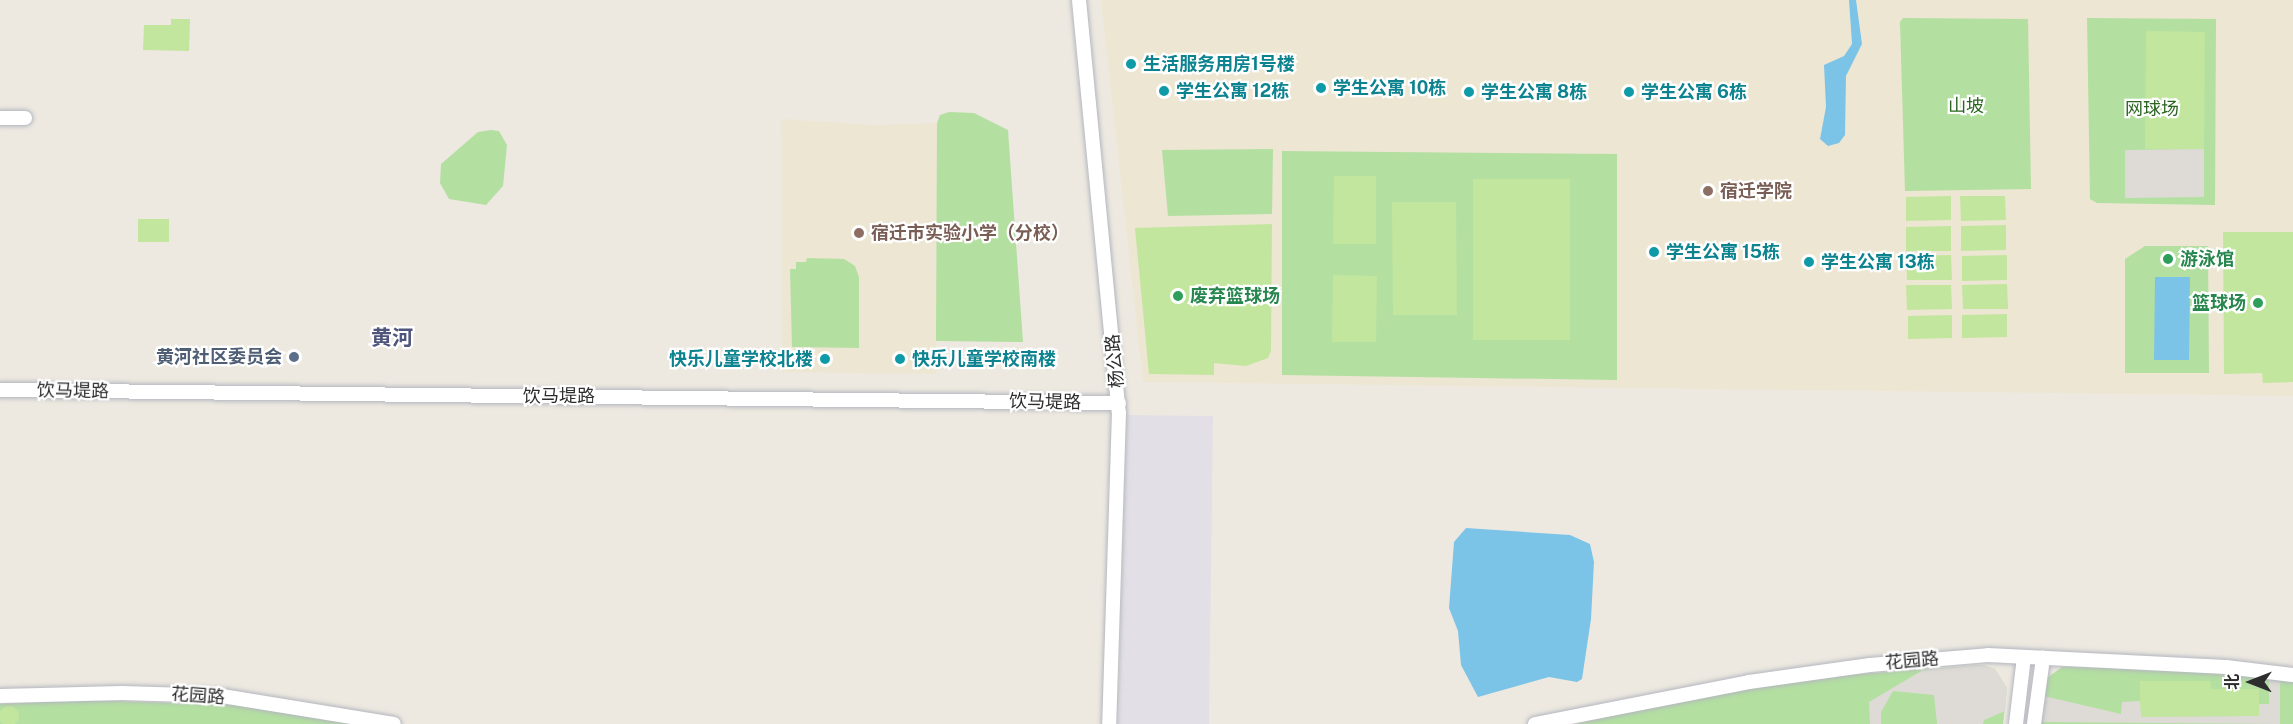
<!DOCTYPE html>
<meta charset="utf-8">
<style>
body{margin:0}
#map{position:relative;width:2293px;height:724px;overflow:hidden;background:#ede9e1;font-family:"Public Sans","Noto Sans SC",sans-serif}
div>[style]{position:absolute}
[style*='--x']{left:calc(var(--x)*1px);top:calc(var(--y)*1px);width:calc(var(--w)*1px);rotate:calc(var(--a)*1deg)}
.industrial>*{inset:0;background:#e2e0e6}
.education>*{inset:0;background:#ede6d2}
.green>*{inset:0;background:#b3dfa1}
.pitch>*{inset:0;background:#c3e69e}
.round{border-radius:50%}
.plaza>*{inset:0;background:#dedbd7}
.water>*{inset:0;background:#7cc4e7}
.roads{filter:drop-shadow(0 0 2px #b4b6bf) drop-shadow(0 0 2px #b4b6bf)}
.minor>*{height:14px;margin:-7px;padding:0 7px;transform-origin:7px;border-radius:7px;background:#fff}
.dots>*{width:16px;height:16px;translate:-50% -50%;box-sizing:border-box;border:3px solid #fff;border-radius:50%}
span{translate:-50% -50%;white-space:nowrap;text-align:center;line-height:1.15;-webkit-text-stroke:4.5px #fff;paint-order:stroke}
.culture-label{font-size:18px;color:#0d838f;font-weight:700}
.left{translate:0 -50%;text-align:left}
.right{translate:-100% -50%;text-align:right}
.park-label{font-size:18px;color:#2b6620}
.education-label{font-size:18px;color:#785e54;font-weight:700}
.leisure-label{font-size:18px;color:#27864d;font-weight:700}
.service-label{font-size:18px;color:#4e5e75;font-weight:700}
.street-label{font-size:18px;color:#2d2d2d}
.quarter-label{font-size:21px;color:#50557b;font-weight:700}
.north{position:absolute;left:2221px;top:652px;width:60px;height:60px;-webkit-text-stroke:4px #fff;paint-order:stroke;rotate:270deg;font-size:16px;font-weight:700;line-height:24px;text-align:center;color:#2d2d2d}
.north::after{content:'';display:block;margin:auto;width:21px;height:27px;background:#2d2d2d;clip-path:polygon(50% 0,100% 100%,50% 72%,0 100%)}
</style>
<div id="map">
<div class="industrial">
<i style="clip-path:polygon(1127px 415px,1213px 416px,1209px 724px,1118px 724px)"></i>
</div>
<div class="education">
<i style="clip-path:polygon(1101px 0,2293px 0,2293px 396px,1143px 382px)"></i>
<i style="clip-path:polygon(781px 119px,874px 125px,937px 123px,936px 374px,782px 372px)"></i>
</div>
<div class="green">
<i style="clip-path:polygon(1903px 18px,2028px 19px,2031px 189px,1905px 191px,1900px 22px)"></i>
<i style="clip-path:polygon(2087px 18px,2216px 19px,2215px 205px,2097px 203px,2090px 199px)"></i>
<i style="clip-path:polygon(949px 112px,974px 113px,1008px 130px,1023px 342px,936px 341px,937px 123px,940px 115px)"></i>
<i style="clip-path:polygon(491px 130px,499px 131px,507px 145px,503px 186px,486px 205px,449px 199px,440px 183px,441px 164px,478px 132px)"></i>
<i style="clip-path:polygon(1273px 149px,1272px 214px,1168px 216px,1162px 150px)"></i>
<i style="clip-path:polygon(1282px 151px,1617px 154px,1617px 380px,1282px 375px)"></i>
<i style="clip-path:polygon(2145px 246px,2208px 246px,2209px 373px,2125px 373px,2125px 259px)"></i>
<i style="clip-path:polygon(807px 258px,844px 259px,855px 266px,859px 277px,859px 348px,792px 347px,790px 269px,796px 269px,796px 262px,806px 262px)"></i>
<i style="clip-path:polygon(1983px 665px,1995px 669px,2007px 688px,2003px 724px,1576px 724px,1693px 697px,1847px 675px)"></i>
<i style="clip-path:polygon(2062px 667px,2149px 668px,2293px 679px,2293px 724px,2040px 724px,2047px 678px)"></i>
<i style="clip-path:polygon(84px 700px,235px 705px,351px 724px,0 724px,0 704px)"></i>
</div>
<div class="pitch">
<i style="clip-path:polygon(171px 19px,190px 19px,189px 51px,143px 50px,144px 25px,171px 25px)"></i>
<i style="clip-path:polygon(2146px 31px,2205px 32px,2204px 149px,2145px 149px)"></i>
<i style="clip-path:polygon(1334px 176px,1376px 176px,1376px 244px,1333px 244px)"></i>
<i style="clip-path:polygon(1473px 179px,1570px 179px,1570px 340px,1473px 340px)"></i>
<i style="clip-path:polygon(1951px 196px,1951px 220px,1906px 221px,1906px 197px)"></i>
<i style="clip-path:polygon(1960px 196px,2005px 196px,2006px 220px,1961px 221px)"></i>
<i style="clip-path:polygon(1392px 202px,1456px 202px,1457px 315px,1393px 315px)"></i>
<i style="clip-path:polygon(138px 219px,169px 219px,169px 242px,138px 242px)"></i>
<i style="clip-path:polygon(1272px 224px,1271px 351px,1268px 358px,1246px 366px,1214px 363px,1214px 375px,1149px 374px,1135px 228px)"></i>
<i style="clip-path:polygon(2006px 225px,2006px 250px,1961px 251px,1961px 226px)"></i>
<i style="clip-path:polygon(1951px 226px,1951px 251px,1906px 251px,1906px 227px)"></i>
<i style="clip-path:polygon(2223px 232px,2293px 232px,2293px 382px,2263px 383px,2262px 373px,2224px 374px)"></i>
<i style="clip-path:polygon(1951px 255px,1952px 280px,1907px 280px,1906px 256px)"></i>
<i style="clip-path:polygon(2007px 255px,2007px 280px,1962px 281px,1962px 256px)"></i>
<i style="clip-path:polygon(1333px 275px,1377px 276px,1376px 342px,1332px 342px)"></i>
<i style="clip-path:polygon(2007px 284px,2008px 309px,1963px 309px,1962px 285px)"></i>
<i style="clip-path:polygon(1906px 285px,1951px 285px,1952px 309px,1907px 310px)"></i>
<i style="clip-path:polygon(2007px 314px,2007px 337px,1962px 338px,1962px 315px)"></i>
<i style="clip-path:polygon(1952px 315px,1952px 338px,1908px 339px,1908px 316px)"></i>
<i style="clip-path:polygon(2140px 681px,2210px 681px,2211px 689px,2259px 689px,2259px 716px,2140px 717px)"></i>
<i class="round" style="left:-1px;top:706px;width:20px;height:20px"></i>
</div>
<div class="plaza">
<i style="clip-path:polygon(2204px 149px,2204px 197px,2125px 198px,2125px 150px)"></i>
<i style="clip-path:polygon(1983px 665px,1995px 669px,2007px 688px,2005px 711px,1984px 720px,1983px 724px,1937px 724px,1934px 695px,1893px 691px,1881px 712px,1881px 724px,1870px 724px,1869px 702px,1923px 670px)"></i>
<i style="clip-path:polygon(2269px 672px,2280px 673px,2280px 724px,2041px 722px,2044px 696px,2121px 714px,2122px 702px,2140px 701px,2141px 717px,2259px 716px,2259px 704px,2269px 704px)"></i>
</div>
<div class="water">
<i style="clip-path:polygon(1849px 0,1856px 0,1862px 44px,1846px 76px,1845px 135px,1839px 143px,1828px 146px,1820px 139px,1826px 107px,1824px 65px,1844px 56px,1852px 44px)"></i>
<i style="clip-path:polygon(2155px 277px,2190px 277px,2189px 360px,2154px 360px)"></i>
<i style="clip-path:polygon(1466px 528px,1570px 535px,1590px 544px,1594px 562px,1591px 619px,1582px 679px,1577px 682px,1549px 677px,1478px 697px,1461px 665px,1458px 631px,1449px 608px,1454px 542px)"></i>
</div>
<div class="roads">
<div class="minor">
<i style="--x:1079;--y:0;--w:414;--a:84.5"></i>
<i style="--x:1119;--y:412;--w:312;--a:91.8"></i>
<i style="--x:0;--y:118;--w:25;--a:0"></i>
<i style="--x:0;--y:390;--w:1119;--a:0.67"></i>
<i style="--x:0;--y:696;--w:122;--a:-1.4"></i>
<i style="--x:122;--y:693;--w:100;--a:1.7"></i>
<i style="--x:222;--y:696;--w:174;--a:9.2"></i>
<i style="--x:1535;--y:724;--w:218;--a:-11.1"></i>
<i style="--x:1749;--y:682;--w:122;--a:-8"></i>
<i style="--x:1870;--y:665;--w:118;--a:-4.8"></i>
<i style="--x:1988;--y:655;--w:238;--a:2.9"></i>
<i style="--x:2226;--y:667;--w:67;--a:6.8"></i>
<i style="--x:2016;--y:724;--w:67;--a:-83.2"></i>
<i style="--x:2034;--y:724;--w:67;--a:-82.2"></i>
</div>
</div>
<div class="dots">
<i style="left:1131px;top:64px;background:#0f9aa8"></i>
<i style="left:1321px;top:88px;background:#0f9aa8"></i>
<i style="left:1164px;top:91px;background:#0f9aa8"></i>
<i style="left:1469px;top:92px;background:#0f9aa8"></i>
<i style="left:1629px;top:92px;background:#0f9aa8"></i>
<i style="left:1708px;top:191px;background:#8d6e63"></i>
<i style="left:859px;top:233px;background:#8d6e63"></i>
<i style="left:1654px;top:252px;background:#0f9aa8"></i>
<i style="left:2168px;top:259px;background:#2e9e5b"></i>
<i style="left:1809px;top:262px;background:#0f9aa8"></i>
<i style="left:1178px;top:296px;background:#2e9e5b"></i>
<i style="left:2258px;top:303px;background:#2e9e5b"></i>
<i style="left:294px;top:357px;background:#5c6f8a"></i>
<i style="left:825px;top:359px;background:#0f9aa8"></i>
<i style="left:900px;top:359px;background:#0f9aa8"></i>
</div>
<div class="culture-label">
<span class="left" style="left:1143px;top:64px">生活服务用房1号楼</span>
<span class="left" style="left:1333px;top:88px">学生公寓 10栋</span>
<span class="left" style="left:1176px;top:91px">学生公寓 12栋</span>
<span class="left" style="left:1481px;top:92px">学生公寓 8栋</span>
<span class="left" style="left:1641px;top:92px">学生公寓 6栋</span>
<span class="left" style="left:1666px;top:252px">学生公寓 15栋</span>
<span class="left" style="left:1821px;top:262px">学生公寓 13栋</span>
<span class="right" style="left:813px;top:359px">快乐儿童学校北楼</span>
<span class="left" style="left:912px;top:359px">快乐儿童学校南楼</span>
</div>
<div class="park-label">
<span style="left:1966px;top:106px">山坡</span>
<span style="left:2152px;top:109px">网球场</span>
</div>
<div class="education-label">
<span class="left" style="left:1720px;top:191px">宿迁学院</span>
<span class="left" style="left:871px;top:233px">宿迁市实验小学（分校）</span>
</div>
<div class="leisure-label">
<span class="left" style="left:2180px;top:259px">游泳馆</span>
<span class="left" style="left:1190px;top:296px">废弃篮球场</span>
<span class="right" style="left:2246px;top:303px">篮球场</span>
</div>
<div class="service-label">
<span class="right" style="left:282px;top:357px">黄河社区委员会</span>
</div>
<div class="street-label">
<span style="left:1115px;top:361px;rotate:-95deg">杨公路</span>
<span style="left:73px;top:391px;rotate:1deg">饮马堤路</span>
<span style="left:559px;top:396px">饮马堤路</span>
<span style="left:1045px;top:402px;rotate:1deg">饮马堤路</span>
<span style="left:1912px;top:661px;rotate:-5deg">花园路</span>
<span style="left:198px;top:696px;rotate:4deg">花园路</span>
</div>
<div class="quarter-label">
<span style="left:392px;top:338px">黄河</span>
</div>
<div class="north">北</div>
</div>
